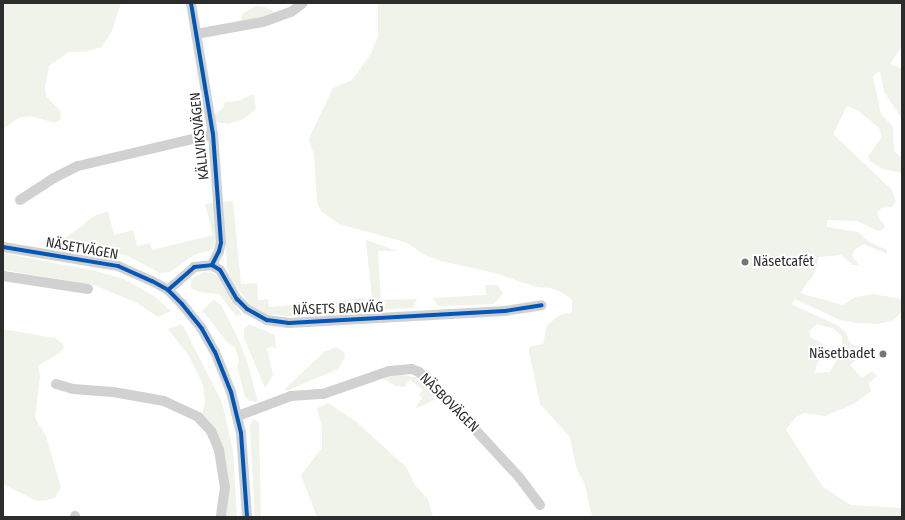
<!DOCTYPE html>
<meta charset="utf-8">
<style>
body{margin:0}
#map{position:relative;width:905px;height:520px;overflow:hidden;background:#fff;font-family:"Fira Sans Condensed",sans-serif}
div>[style]{position:absolute}
[style*='--x']{left:calc(var(--x)*1px);top:calc(var(--y)*1px);width:calc(var(--w)*1px);rotate:calc(var(--a)*1deg)}
.green>*{inset:0;background:#eff3ea}
.minor>*{height:10px;margin:-5px;padding:0 5px;transform-origin:5px;border-radius:5px;background:#d1d1d1}
.cycleway>*{height:4px;margin:-2px;padding:0 2px;transform-origin:2px;border-radius:2px;background:#0057b8}
.dots>*{width:11px;height:11px;translate:-50% -50%;box-sizing:border-box;border:2px solid #fff;border-radius:50%}
span{translate:-50% -50%;white-space:nowrap;text-align:center;line-height:1.15;-webkit-text-stroke:4px #fff;paint-order:stroke}
.street-label{font-size:14px;color:#2c2c2c}
.poi-label{font-size:14px;color:#2c2c2c}
.left{translate:0 -50%;text-align:left}
.right{translate:-100% -50%;text-align:right}
.frame{position:absolute;inset:0;border:4px solid #2c2c2c;pointer-events:none}
</style>
<div id="map">
<div class="green">
<i style="clip-path:polygon(3px 3px,121px 3px,112px 31px,102px 47px,84px 52px,69px 52px,49px 66px,45px 87px,46px 96px,60px 111px,61px 119px,55px 123px,30px 116px,18px 118px,3px 129px)"></i>
<i style="clip-path:polygon(evenodd,378px 3px,902px 3px,902px 47px,890px 64px,902px 69px,902px 119px,884px 92px,880px 71px,873px 76px,881px 114px,893px 127px,894px 151px,902px 158px,902px 173px,882px 169px,870px 161px,868px 156px,882px 137px,879px 128px,859px 111px,847px 106px,833px 134px,892px 190px,896px 201px,892px 207px,882px 208px,878px 212px,878px 217px,885px 226px,884px 229px,878px 231px,857px 221px,827px 220px,827px 227px,858px 232px,869px 242px,887px 250px,887px 254px,864px 244px,854px 250px,852px 255px,859px 265px,853px 265px,841px 255px,819px 257px,814px 274px,800px 293px,843px 305px,855px 297px,874px 294px,902px 299px,902px 312px,892px 321px,877px 324px,857px 323px,840px 320px,795px 299px,791px 304px,839px 326px,846px 333px,850px 343px,864px 349px,864px 359px,857px 359px,850px 365px,862px 378px,872px 371px,877px 376px,869px 383px,871px 391px,854px 404px,825px 416px,804px 413px,796px 417px,786px 430px,823px 487px,851px 505px,902px 508px,902px 517px,592px 517px,585px 485px,576px 467px,570px 437px,540px 404px,529px 352px,529px 347px,543px 344px,547px 325px,560px 315px,572px 312px,572px 300px,563px 293px,551px 288px,536px 287px,495px 273px,441px 261px,425px 255px,405px 242px,339px 224px,321px 211px,317px 202px,314px 155px,309px 141px,310px 136px,333px 88px,352px 80px,370px 55px,378px 37px,378px 3px,817px 324px,832px 328px,842px 336px,842px 351px,830px 372px,815px 373px,817px 363px,827px 354px,822px 343px,811px 338px,809px 331px,817px 324px)"></i>
<i style="clip-path:polygon(256px 6px,265px 7px,276px 13px,275px 16px,240px 22px,243px 13px)"></i>
<i style="clip-path:polygon(251px 95px,254px 95px,256px 109px,244px 119px,228px 124px,216px 122px,214px 115px,223px 108px,225px 102px,238px 101px)"></i>
<i style="clip-path:polygon(233px 201px,241px 284px,257px 283px,258px 300px,268px 299px,269px 307px,305px 304px,305px 309px,300px 317px,266px 314px,250px 304px,233px 284px,227px 267px,223px 202px)"></i>
<i style="clip-path:polygon(214px 203px,216px 245px,211px 250px,194px 255px,170px 272px,160px 273px,126px 255px,52px 246px,81px 227px,92px 217px,108px 211px,114px 235px,133px 230px,137px 246px,150px 243px,152px 250px,213px 235px,205px 204px)"></i>
<i style="clip-path:polygon(366px 240px,397px 251px,378px 251px,381px 300px,417px 299px,413px 308px,373px 310px)"></i>
<i style="clip-path:polygon(3px 253px,96px 271px,124px 279px,154px 296px,171px 311px,158px 317px,137px 303px,94px 285px,3px 270px)"></i>
<i style="clip-path:polygon(203px 272px,213px 273px,217px 276px,242px 315px,236px 316px,219px 294px,199px 292px,190px 288px,192px 279px)"></i>
<i style="clip-path:polygon(485px 285px,497px 285px,503px 293px,494px 304px,439px 306px,432px 298px,486px 295px)"></i>
<i style="clip-path:polygon(366px 298px,367px 313px,326px 316px,319px 311px,317px 303px)"></i>
<i style="clip-path:polygon(214px 300px,221px 305px,236px 334px,247px 361px,258px 402px,250px 401px,245px 397px,237px 366px,239px 360px,235px 348px,227px 342px,202px 310px)"></i>
<i style="clip-path:polygon(182px 324px,222px 402px,233px 451px,237px 517px,225px 517px,229px 487px,228px 472px,224px 457px,202px 415px,205px 402px,203px 385px,189px 356px,168px 329px)"></i>
<i style="clip-path:polygon(249px 324px,275px 335px,276px 350px,274px 347px,267px 348px,273px 375px,265px 388px,244px 338px,244px 329px)"></i>
<i style="clip-path:polygon(3px 329px,55px 338px,63px 344px,64px 348px,59px 353px,38px 366px,40px 376px,35px 418px,46px 436px,61px 488px,55px 498px,47px 500px,37px 501px,3px 484px)"></i>
<i style="clip-path:polygon(336px 347px,344px 352px,345px 358px,338px 369px,286px 391px,285px 389px,324px 352px)"></i>
<i style="clip-path:polygon(393px 374px,416px 377px,434px 394px,434px 400px,415px 409px,422px 398px,419px 395px,423px 390px,410px 380px,404px 387px,395px 386px,383px 378px)"></i>
<i style="clip-path:polygon(328px 403px,354px 420px,406px 467px,415px 485px,428px 499px,433px 517px,317px 517px,301px 475px,322px 448px,322px 428px,317px 408px)"></i>
<i style="clip-path:polygon(254px 419px,259px 423px,261px 517px,255px 517px,250px 432px,250px 424px)"></i>
</div>
<div class="minor">
<i style="--x:191;--y:3;--w:133;--a:80.5"></i>
<i style="--x:213;--y:134;--w:109;--a:85.8"></i>
<i style="--x:221;--y:243;--w:8;--a:104"></i>
<i style="--x:219;--y:251;--w:16;--a:117"></i>
<i style="--x:196;--y:34;--w:68;--a:-10.2"></i>
<i style="--x:263;--y:22;--w:30;--a:-20"></i>
<i style="--x:291;--y:12;--w:15;--a:-37"></i>
<i style="--x:20;--y:200;--w:40;--a:-32.9"></i>
<i style="--x:54;--y:178;--w:27;--a:-27"></i>
<i style="--x:78;--y:166;--w:139;--a:-13.3"></i>
<i style="--x:3;--y:247;--w:117;--a:9.4"></i>
<i style="--x:118;--y:266;--w:37;--a:24"></i>
<i style="--x:152;--y:281;--w:18;--a:29"></i>
<i style="--x:168;--y:290;--w:20;--a:45"></i>
<i style="--x:182;--y:304;--w:32;--a:51"></i>
<i style="--x:202;--y:329;--w:26;--a:61"></i>
<i style="--x:215;--y:352;--w:43;--a:68.2"></i>
<i style="--x:231;--y:392;--w:42;--a:76.3"></i>
<i style="--x:241;--y:433;--w:84;--a:85.9"></i>
<i style="--x:3;--y:276;--w:86;--a:8.7"></i>
<i style="--x:168;--y:290;--w:35;--a:-41"></i>
<i style="--x:194;--y:267;--w:18;--a:-6"></i>
<i style="--x:212;--y:265;--w:9;--a:32"></i>
<i style="--x:220;--y:270;--w:34;--a:60"></i>
<i style="--x:237;--y:299;--w:14;--a:45"></i>
<i style="--x:247;--y:309;--w:23;--a:29"></i>
<i style="--x:267;--y:320;--w:22;--a:8"></i>
<i style="--x:289;--y:323;--w:216;--a:-3.2"></i>
<i style="--x:505;--y:311;--w:37;--a:-9"></i>
<i style="--x:56;--y:384;--w:18;--a:16"></i>
<i style="--x:73;--y:389;--w:40;--a:4.3"></i>
<i style="--x:113;--y:392;--w:52;--a:10"></i>
<i style="--x:164;--y:401;--w:38;--a:25"></i>
<i style="--x:198;--y:417;--w:19;--a:47"></i>
<i style="--x:211;--y:431;--w:21;--a:67"></i>
<i style="--x:219;--y:450;--w:37;--a:81"></i>
<i style="--x:225;--y:487;--w:30;--a:98"></i>
<i style="--x:238;--y:416;--w:57;--a:-20.7"></i>
<i style="--x:291;--y:396;--w:32;--a:-4"></i>
<i style="--x:323;--y:394;--w:70;--a:-19.2"></i>
<i style="--x:389;--y:371;--w:23;--a:-5"></i>
<i style="--x:412;--y:369;--w:8;--a:23"></i>
<i style="--x:419;--y:372;--w:39;--a:44"></i>
<i style="--x:447;--y:399;--w:106;--a:47.3"></i>
<i style="--x:519;--y:477;--w:35;--a:53"></i>
<i style="--x:75;--y:516;--w:1;--a:90"></i>
</div>
<div class="cycleway">
<i style="--x:191;--y:3;--w:133;--a:80.5"></i>
<i style="--x:213;--y:134;--w:109;--a:85.8"></i>
<i style="--x:221;--y:243;--w:8;--a:104"></i>
<i style="--x:219;--y:251;--w:16;--a:117"></i>
<i style="--x:3;--y:247;--w:117;--a:9.4"></i>
<i style="--x:118;--y:266;--w:37;--a:24"></i>
<i style="--x:152;--y:281;--w:18;--a:29"></i>
<i style="--x:168;--y:290;--w:20;--a:45"></i>
<i style="--x:182;--y:304;--w:32;--a:51"></i>
<i style="--x:202;--y:329;--w:26;--a:61"></i>
<i style="--x:215;--y:352;--w:43;--a:68.2"></i>
<i style="--x:231;--y:392;--w:42;--a:76.3"></i>
<i style="--x:241;--y:433;--w:84;--a:85.9"></i>
<i style="--x:168;--y:290;--w:35;--a:-41"></i>
<i style="--x:194;--y:267;--w:18;--a:-6"></i>
<i style="--x:212;--y:265;--w:9;--a:32"></i>
<i style="--x:220;--y:270;--w:34;--a:60"></i>
<i style="--x:237;--y:299;--w:14;--a:45"></i>
<i style="--x:247;--y:309;--w:23;--a:29"></i>
<i style="--x:267;--y:320;--w:22;--a:8"></i>
<i style="--x:289;--y:323;--w:216;--a:-3.2"></i>
<i style="--x:505;--y:311;--w:37;--a:-9"></i>
</div>
<div class="dots">
<i style="left:745px;top:262px;background:#767676"></i>
<i style="left:883px;top:354px;background:#767676"></i>
</div>
<div class="street-label">
<span style="left:200px;top:136px;rotate:-96deg">KÄLLVIKSVÄGEN</span>
<span style="left:82px;top:249px;rotate:10deg">NÄSETVÄGEN</span>
<span style="left:338px;top:309px;rotate:-2deg">NÄSETS BADVÄG</span>
<span style="left:449px;top:403px;rotate:45deg">NÄSBOVÄGEN</span>
</div>
<div class="poi-label">
<span class="left" style="left:753px;top:262px">Näsetcafét</span>
<span class="right" style="left:875px;top:354px">Näsetbadet</span>
</div>
<div class="frame"></div>
</div>
